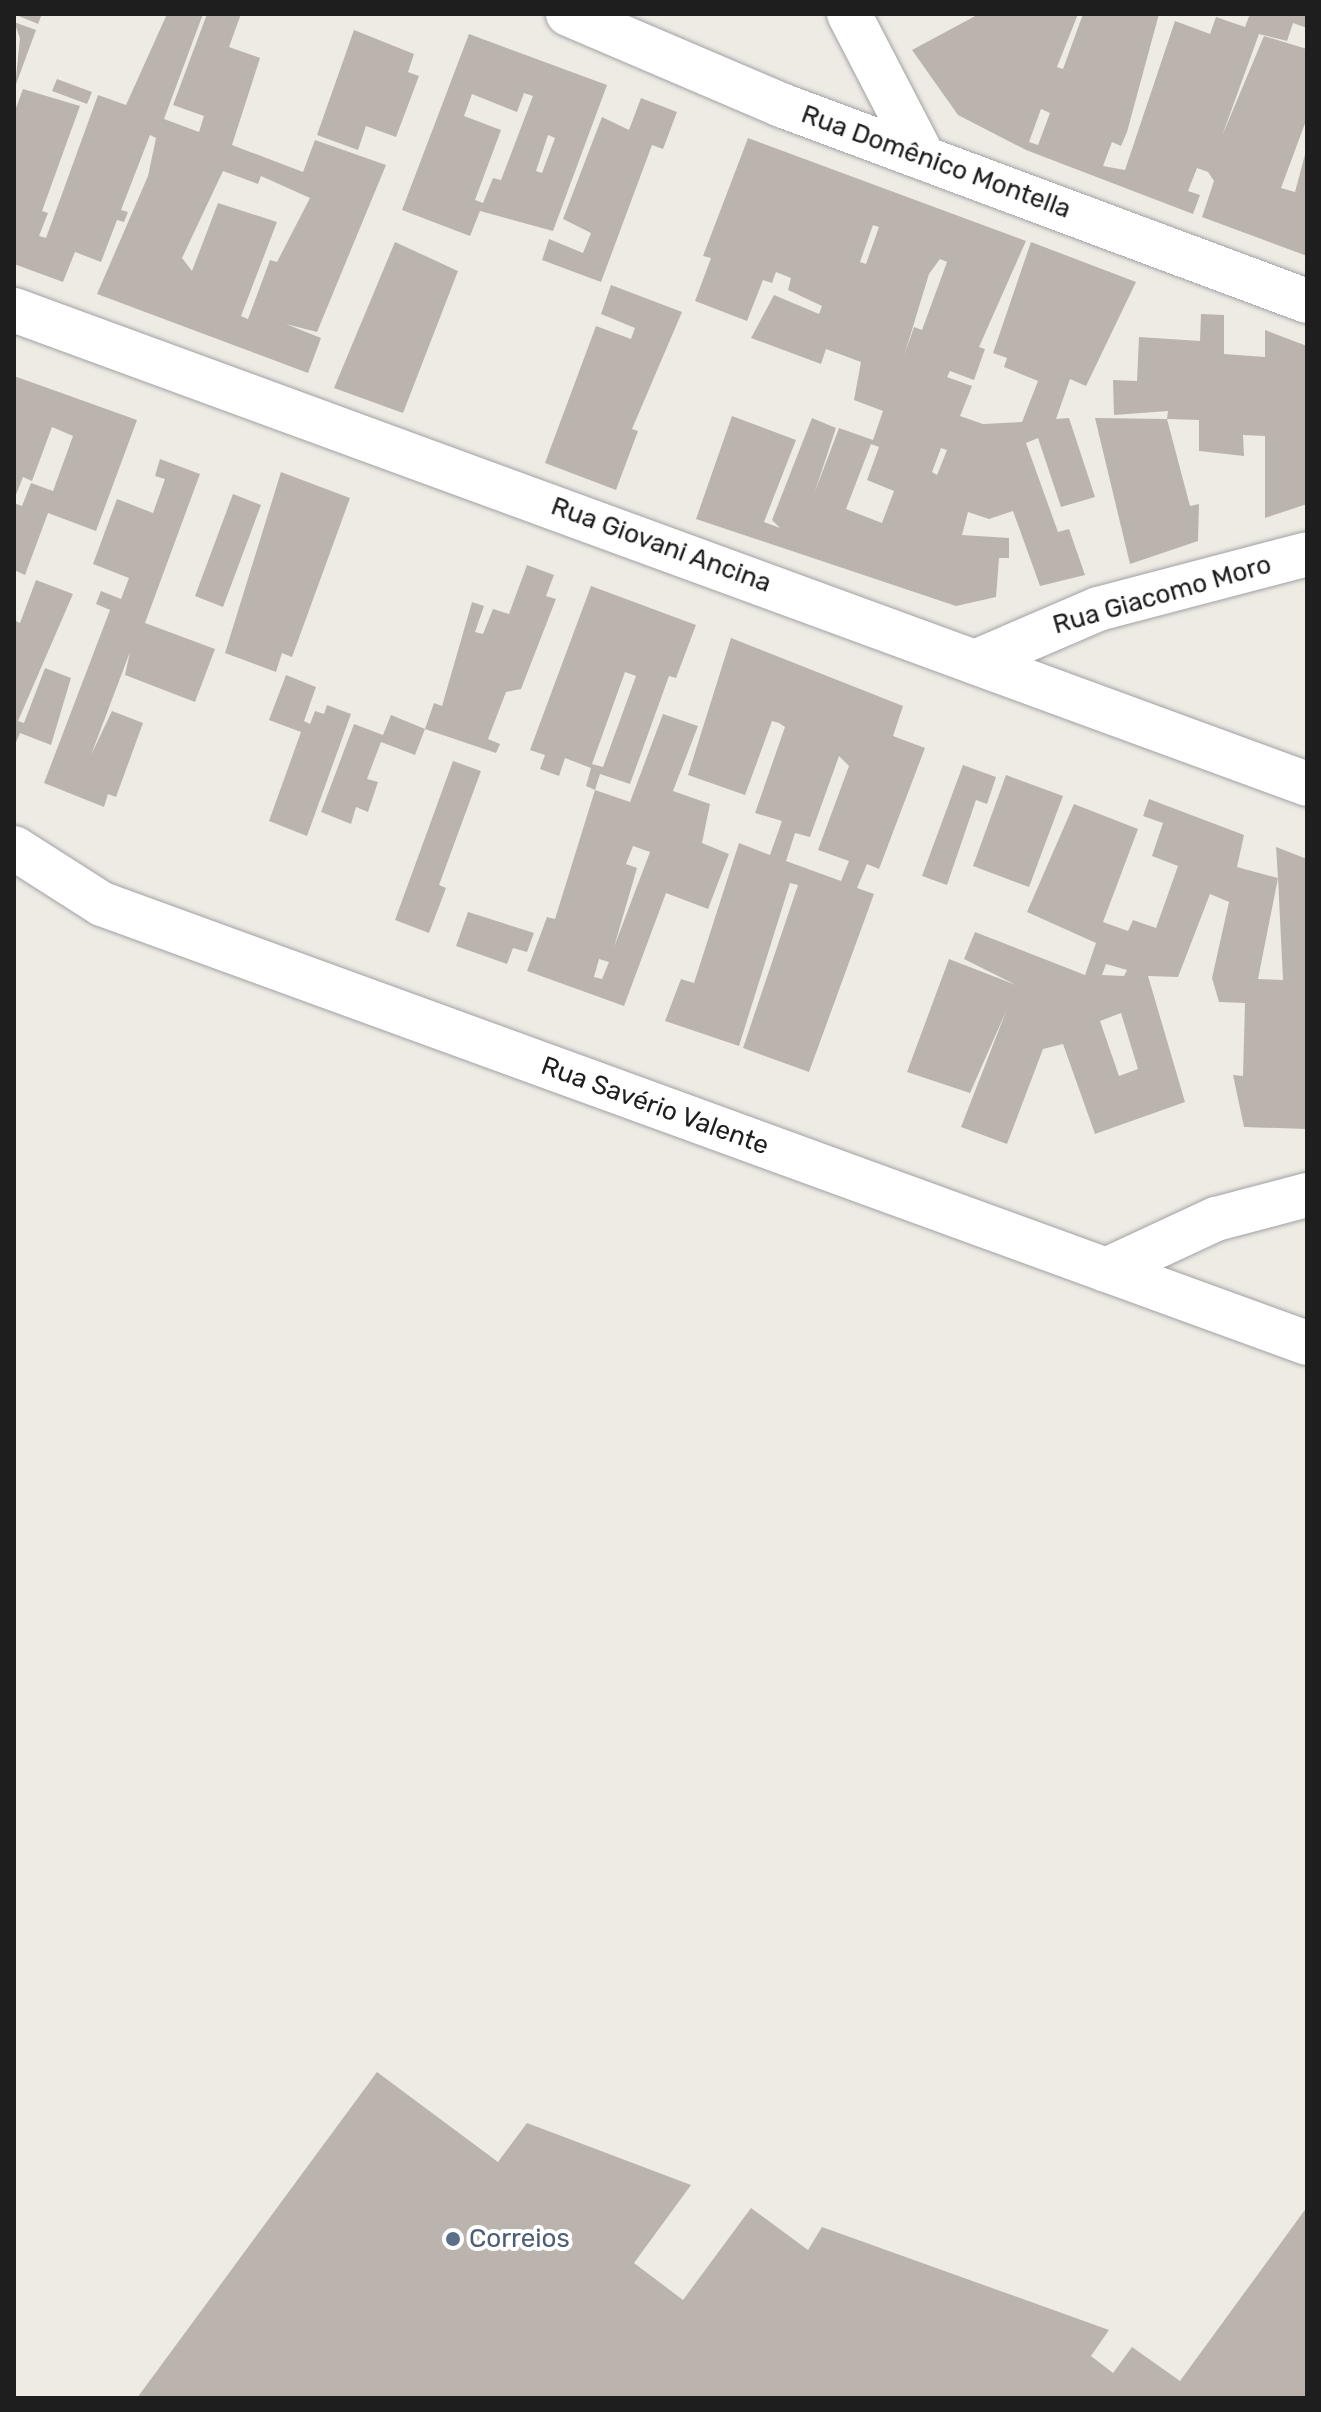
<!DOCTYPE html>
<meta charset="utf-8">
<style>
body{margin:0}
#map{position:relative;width:1321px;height:2412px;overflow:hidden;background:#eeebe5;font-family:Rubik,sans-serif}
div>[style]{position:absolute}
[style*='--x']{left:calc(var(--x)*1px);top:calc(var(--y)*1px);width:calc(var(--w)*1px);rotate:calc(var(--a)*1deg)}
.building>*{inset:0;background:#bbb4ae}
.roads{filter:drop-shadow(0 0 2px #a2a2a2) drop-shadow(0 0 2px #a2a2a2)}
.minor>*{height:44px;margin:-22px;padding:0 22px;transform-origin:22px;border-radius:22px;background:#fff}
.dots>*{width:22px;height:22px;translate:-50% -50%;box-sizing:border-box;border:4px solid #fff;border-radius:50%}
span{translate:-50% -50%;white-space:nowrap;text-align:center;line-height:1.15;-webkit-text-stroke:8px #fff;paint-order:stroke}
.street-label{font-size:26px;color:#1e1e1e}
.service-label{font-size:26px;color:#4e5e75}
.left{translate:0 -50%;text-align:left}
.frame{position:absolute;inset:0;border:16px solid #1e1e1e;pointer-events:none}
</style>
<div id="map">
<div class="building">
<i style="clip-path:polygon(14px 14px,42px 14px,38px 24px)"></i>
<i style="clip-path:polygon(evenodd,167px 14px,203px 14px,164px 119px,199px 132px,204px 116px,173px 105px,207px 14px,241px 14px,229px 47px,260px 58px,232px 145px,303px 172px,315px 140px,386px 165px,317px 332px,286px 324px,321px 338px,308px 373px,97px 294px,148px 176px,156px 138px,150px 135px,121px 210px,128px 212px,124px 222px,117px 220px,101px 262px,75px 252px,63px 282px,14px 264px,14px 113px,23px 89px,80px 106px,42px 211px,48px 213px,39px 236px,46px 238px,98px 95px,126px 105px,167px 14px,223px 171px,258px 184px,261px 176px,310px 198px,277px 262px,270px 260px,248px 319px,241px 316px,277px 222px,218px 203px,192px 271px,182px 258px,223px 171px)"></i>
<i style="clip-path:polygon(evenodd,979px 14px,1078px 14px,1057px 67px,1063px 69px,1083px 14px,1159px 14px,1127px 132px,1121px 146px,1112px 142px,1103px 166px,1125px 170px,1175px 21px,1210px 34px,1216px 17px,1245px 27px,1250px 14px,1307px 14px,1307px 28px,1293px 23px,1287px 41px,1259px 34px,1222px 136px,1264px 36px,1307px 49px,1307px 118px,1281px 188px,1295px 192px,1307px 147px,1307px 256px,1202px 217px,1214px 181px,1208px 172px,1197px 168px,1188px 191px,1200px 195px,1193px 214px,1026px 150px,958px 115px,912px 50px,979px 14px,1041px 109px,1050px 113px,1038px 145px,1029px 142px,1041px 109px)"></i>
<i style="clip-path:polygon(14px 22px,36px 30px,15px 87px,20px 38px)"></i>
<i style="clip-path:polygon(354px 30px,414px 54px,408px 72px,419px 76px,396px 137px,366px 126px,358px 150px,317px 135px)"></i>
<i style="clip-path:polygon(evenodd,469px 34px,607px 85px,553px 231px,480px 211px,470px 236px,402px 210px,469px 34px,524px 93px,533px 96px,501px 180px,493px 178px,483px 203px,475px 200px,501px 130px,464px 116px,472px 94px,517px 112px,524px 93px,469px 34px,548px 135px,555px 138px,542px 173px,536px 171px,548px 135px)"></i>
<i style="clip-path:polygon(57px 79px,92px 92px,87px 104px,52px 91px)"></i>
<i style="clip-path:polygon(641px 98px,677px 112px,663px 149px,652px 145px,601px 282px,542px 260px,549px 239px,583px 253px,591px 233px,563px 219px,602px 117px,629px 130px)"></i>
<i style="clip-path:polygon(evenodd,748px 138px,1026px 241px,979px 347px,985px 349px,974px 380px,950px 371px,947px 377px,972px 386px,960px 416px,983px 424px,1022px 422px,1038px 381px,1004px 367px,1007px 358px,993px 353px,1031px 242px,1136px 282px,1086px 386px,1070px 379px,1056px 419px,1069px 418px,1095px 497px,1061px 507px,1038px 438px,1026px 443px,1058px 532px,1069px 529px,1085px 575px,1040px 586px,1013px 511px,989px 519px,968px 512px,962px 535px,1009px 538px,1009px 558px,999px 558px,996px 597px,956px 606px,696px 519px,732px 416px,796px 440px,764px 522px,780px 528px,772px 520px,812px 418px,836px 428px,814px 494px,839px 428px,873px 440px,883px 411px,854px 400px,861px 362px,826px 349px,821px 364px,751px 338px,774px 295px,819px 314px,822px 306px,788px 290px,791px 278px,776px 272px,772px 283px,763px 280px,747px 321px,695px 301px,711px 258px,703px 256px,748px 138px,873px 225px,879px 227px,866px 264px,860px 262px,873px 225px,748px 138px,940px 259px,947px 262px,922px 330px,914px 327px,904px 356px,929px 274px,940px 259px,748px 138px,871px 444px,879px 447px,867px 480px,894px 491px,882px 523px,846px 509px,871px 444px,748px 138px,941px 448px,947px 450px,937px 475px,932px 472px,941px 448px)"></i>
<i style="clip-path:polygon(395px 242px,458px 271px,403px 413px,334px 388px)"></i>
<i style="clip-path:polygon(611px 285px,682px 312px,632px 429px,638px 431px,616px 490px,545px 463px,596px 326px,631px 339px,635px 328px,601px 314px)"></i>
<i style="clip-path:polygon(1201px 314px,1224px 315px,1224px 354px,1265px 357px,1265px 330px,1307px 346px,1307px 504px,1265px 518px,1265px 436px,1243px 435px,1244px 456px,1199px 451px,1199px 420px,1167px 419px,1168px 411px,1114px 415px,1113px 380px,1137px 381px,1139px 337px,1200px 341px)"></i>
<i style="clip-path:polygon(14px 376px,137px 420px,96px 531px,48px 513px,25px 575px,14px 570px,14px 503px,22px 506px,31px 483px,53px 491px,73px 436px,52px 427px,32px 481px,23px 477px,14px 500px)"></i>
<i style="clip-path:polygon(1095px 418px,1167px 419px,1190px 506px,1199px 504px,1198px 541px,1130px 564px)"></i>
<i style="clip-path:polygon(160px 459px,200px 474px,145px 623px,215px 649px,195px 702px,125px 675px,130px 652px,91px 755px,112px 711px,143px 723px,116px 797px,108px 794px,104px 807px,44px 783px,110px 610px,96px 604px,101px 591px,121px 599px,129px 578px,93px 564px,117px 499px,153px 513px,165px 479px,155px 476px)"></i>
<i style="clip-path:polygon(281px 472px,350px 498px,292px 657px,282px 653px,276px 672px,225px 653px)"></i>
<i style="clip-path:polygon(233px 494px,261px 505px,223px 607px,195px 596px)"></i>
<i style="clip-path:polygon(527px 565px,554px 575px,546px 596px,556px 599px,521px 689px,506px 692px,488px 739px,500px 744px,496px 753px,425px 729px,434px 703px,442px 706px,472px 602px,484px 606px,475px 632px,483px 634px,493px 609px,509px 614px)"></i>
<i style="clip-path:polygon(36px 580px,73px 594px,18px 721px,24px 723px,45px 668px,71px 678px,51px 745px,20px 733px,14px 747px,14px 620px,20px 623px)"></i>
<i style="clip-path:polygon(evenodd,591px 586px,696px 625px,676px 678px,669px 676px,630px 784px,600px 774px,595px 790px,586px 786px,591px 768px,565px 758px,559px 776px,540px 769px,545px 755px,530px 750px,591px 586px,625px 672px,636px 676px,603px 767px,592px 764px,625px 672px)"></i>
<i style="clip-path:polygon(evenodd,731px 638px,903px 706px,893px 736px,925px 748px,879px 869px,867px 864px,857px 888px,874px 894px,809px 1072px,743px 1048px,798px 885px,790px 883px,739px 1046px,665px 1021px,681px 979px,694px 983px,739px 843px,770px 855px,782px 821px,755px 813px,785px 727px,779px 723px,772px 721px,745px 795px,688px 775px,731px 638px,839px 756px,849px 766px,818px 850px,849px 861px,841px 881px,786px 861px,795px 833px,810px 837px,839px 756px)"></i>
<i style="clip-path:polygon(286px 675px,316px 687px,304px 721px,310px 724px,315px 711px,324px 714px,327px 705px,351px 714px,307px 836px,269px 821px,301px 732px,269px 720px)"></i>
<i style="clip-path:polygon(evenodd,663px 714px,698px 726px,673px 791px,710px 804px,702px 843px,729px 854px,708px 909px,666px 893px,624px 1006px,527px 971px,547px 917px,555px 919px,595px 790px,630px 802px,663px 714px,633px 846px,650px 852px,614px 947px,637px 868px,626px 864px,633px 846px,663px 714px,599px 959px,609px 962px,602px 979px,594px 977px,599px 959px)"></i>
<i style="clip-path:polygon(391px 715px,425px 729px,415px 755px,381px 742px,367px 779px,378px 782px,368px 812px,356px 807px,351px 824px,321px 812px,354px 724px,383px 735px)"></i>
<i style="clip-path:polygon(453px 761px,481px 771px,439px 885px,446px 888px,429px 933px,395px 920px)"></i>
<i style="clip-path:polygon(963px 765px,996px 777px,987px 804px,976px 800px,947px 885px,922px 876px)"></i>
<i style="clip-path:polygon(1006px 775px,1063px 796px,1029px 887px,973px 866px)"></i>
<i style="clip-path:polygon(evenodd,1149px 799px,1244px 835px,1237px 867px,1278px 878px,1276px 847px,1307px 859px,1307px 1129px,1244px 1127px,1233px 1075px,1243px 1076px,1245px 1003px,1219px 1002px,1212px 978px,1229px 902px,1210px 894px,1178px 977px,1148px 976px,1185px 1102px,1095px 1134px,1063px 1044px,1043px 1049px,1007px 1144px,961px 1127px,1007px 1009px,970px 1093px,907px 1072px,949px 959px,1016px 985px,964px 959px,975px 932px,1085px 975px,1096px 943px,1027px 912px,1074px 804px,1138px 829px,1103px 922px,1128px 931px,1133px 920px,1156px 928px,1178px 866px,1152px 856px,1163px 823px,1143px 816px,1149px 799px,1278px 878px,1283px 980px,1258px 979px,1278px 878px,1149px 799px,1106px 964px,1127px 970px,1124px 976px,1102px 975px,1106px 964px,1149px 799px,1121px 1013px,1138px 1069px,1119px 1076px,1100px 1021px,1121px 1013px)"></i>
<i style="clip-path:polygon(468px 912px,534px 933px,527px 952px,513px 948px,507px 964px,456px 946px)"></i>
<i style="clip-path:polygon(377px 2072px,498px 2162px,527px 2123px,691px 2185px,634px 2263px,683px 2300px,751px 2208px,808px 2250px,822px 2227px,1109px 2330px,1091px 2356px,1113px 2373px,1132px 2347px,1180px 2381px,1307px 2207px,1307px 2398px,137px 2398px)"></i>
</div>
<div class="roads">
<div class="minor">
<i style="--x:568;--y:14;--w:232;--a:23.1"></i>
<i style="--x:781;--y:105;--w:561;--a:20.44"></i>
<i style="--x:849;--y:14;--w:159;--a:62.6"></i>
<i style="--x:14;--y:310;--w:1377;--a:20.13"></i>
<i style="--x:975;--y:662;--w:134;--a:-23.3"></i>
<i style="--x:1098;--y:609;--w:216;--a:-14.7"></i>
<i style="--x:14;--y:848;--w:104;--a:32.5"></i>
<i style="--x:102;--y:904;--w:1282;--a:20.02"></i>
<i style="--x:1106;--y:1270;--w:121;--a:-24.9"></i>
<i style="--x:1216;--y:1219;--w:94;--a:-14.8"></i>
</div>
</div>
<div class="dots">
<i style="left:453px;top:2239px;background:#5c6f8a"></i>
</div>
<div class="street-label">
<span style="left:936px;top:162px;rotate:20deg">Rua Domênico Montella</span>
<span style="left:661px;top:545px;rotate:20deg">Rua Giovani Ancina</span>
<span style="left:1162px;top:595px;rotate:-16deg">Rua Giacomo Moro</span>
<span style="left:655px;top:1106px;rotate:20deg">Rua Savério Valente</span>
</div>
<div class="service-label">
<span class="left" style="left:469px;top:2239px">Correios</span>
</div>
<div class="frame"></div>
</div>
